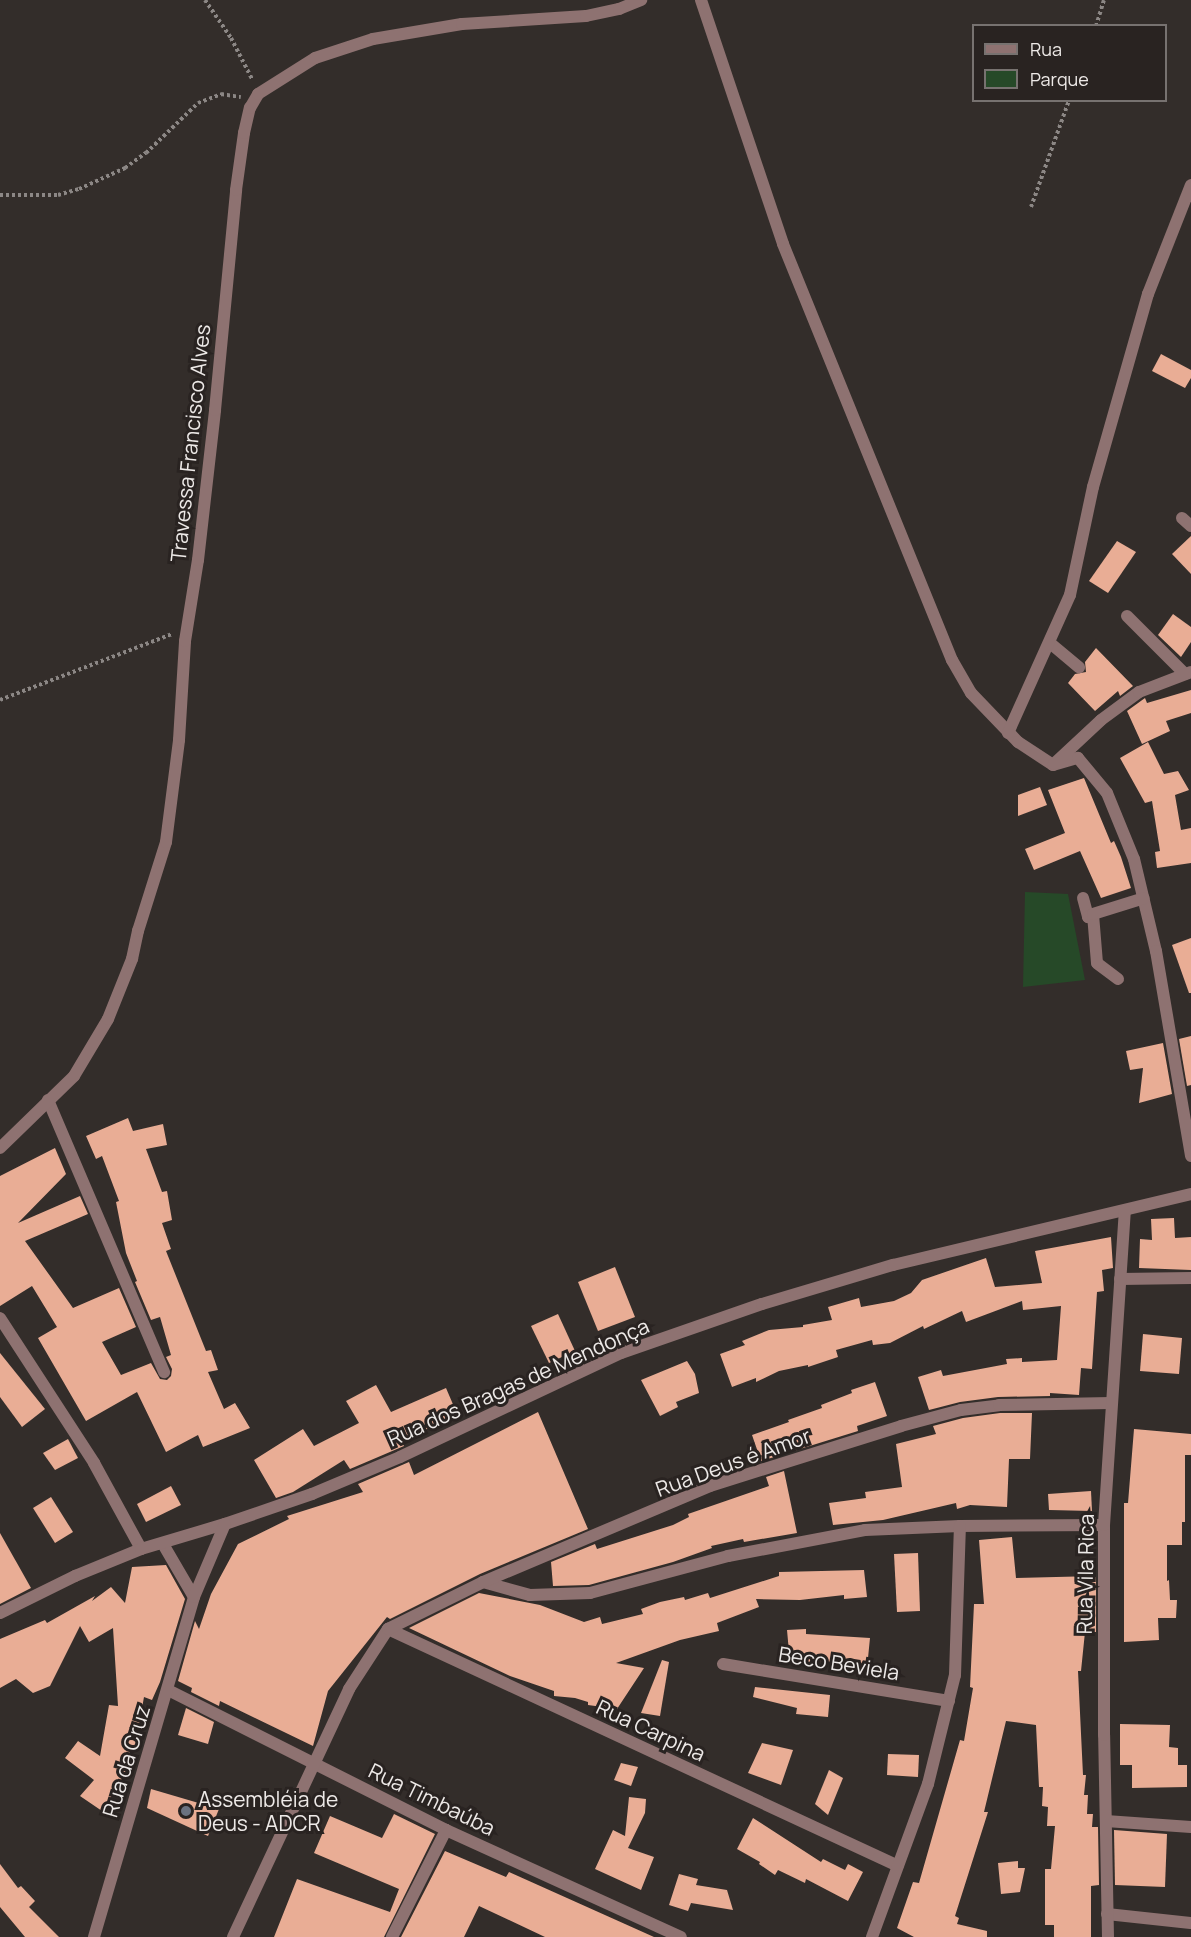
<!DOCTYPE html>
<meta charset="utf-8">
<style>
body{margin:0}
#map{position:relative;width:1191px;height:1937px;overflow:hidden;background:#332d2a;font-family:Manrope,sans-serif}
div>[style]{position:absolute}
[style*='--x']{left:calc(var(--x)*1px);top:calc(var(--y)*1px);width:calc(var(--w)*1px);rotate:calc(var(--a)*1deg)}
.green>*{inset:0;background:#264928}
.building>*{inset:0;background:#e9ad95}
.path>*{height:4px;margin-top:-2px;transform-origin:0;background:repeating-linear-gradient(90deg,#8c8785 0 3px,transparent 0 6px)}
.minor>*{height:12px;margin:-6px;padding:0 6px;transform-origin:6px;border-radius:6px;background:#8e7271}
.dots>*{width:16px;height:16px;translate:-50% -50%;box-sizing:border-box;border:3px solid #292321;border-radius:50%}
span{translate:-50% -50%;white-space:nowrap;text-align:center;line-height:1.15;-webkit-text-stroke:6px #292321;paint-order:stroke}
.street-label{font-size:21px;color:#ede9e7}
.poi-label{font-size:21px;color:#ede9e7}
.left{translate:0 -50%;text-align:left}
.legend{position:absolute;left:972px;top:24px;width:195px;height:78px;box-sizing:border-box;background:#292321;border:2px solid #777270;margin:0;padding:8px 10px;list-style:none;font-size:18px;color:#ede9e7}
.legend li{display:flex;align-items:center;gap:12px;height:30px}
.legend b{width:30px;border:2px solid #777270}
</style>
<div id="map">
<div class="green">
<i style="clip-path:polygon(1025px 892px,1068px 894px,1085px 980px,1023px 987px)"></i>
</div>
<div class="building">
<i style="clip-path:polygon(1161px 354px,1191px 370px,1191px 378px,1185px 388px,1152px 371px)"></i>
<i style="clip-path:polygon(1191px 536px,1191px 574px,1172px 554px)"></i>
<i style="clip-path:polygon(1117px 541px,1136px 552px,1108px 593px,1089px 581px)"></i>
<i style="clip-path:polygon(1173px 614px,1191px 627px,1191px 642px,1181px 657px,1158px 635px)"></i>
<i style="clip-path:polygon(1096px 648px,1133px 686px,1120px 696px,1118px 691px,1095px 711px,1068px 683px,1075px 674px,1086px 672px,1085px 662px)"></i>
<i style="clip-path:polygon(1191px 690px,1191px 713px,1166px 721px,1170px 731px,1142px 744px,1127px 711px,1145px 698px,1147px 703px)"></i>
<i style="clip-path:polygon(1148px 742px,1164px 774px,1178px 771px,1189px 790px,1175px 795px,1181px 830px,1191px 828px,1191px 863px,1157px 868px,1155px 852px,1160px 851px,1152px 801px,1145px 803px,1120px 758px)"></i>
<i style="clip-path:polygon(1084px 778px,1111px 843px,1114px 841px,1121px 857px,1131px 888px,1101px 898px,1080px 851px,1034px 870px,1025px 849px,1065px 833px,1048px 790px)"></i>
<i style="clip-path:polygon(1040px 787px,1047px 805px,1018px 816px,1018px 795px)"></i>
<i style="clip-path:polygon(1191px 938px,1191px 993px,1189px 993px,1172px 945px)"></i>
<i style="clip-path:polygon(1191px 1036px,1191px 1085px,1187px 1086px,1179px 1039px)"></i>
<i style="clip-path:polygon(1163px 1043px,1172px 1094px,1139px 1103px,1143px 1068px,1130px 1070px,1126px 1051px)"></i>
<i style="clip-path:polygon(128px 1118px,133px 1131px,163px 1124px,167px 1145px,146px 1149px,162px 1192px,167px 1191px,172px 1220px,162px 1223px,171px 1249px,166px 1251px,206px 1351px,211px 1350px,218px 1370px,208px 1372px,224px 1409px,235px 1403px,250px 1428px,203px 1447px,198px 1435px,166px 1452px,137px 1392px,86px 1421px,38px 1338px,57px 1327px,32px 1286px,0 1306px,0 1176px,55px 1148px,66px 1174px,18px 1223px,80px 1196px,88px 1214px,25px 1241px,73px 1308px,119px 1288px,136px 1327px,102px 1342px,121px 1375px,151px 1363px,160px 1379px,167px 1380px,171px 1376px,172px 1369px,166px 1357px,171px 1355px,160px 1317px,151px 1320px,135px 1282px,137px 1281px,126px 1253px,116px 1202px,119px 1201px,102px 1156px,96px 1159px,86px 1136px)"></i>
<i style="clip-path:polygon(1174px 1218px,1175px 1238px,1191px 1237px,1191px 1270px,1139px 1268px,1140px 1239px,1152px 1240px,1151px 1219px)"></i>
<i style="clip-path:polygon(1111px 1237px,1113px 1268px,1102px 1270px,1104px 1291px,1097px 1292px,1092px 1369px,1081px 1368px,1079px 1395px,1050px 1393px,1050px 1396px,998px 1397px,960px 1402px,929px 1410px,918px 1377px,941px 1370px,943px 1376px,1007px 1364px,1006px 1359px,1022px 1358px,1022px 1362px,1057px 1360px,1061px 1306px,1023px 1310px,1022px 1301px,966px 1322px,962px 1311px,924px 1329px,923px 1326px,890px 1343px,873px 1345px,872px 1340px,836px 1350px,838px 1357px,808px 1367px,808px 1365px,779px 1371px,756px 1382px,756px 1378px,732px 1387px,720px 1354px,745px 1345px,742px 1341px,769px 1330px,803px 1327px,803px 1325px,832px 1320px,828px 1307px,859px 1298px,861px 1307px,894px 1301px,911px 1293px,922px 1280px,986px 1258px,995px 1287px,1042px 1283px,1035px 1251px)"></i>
<i style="clip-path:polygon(615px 1267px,635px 1317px,598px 1331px,578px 1282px)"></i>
<i style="clip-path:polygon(558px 1314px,575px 1351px,549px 1363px,531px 1326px)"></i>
<i style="clip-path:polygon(1143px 1334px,1182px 1338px,1179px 1374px,1140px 1371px)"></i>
<i style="clip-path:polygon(0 1353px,45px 1409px,22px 1427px,0 1397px)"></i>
<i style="clip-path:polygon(687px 1361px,695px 1374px,699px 1393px,676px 1402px,678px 1407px,660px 1416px,641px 1380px)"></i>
<i style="clip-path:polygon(875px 1382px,887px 1416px,857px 1426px,858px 1431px,761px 1461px,752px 1435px,789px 1422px,788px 1420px,822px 1408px,821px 1405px,852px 1393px,851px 1390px)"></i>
<i style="clip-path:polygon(376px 1385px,391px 1412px,446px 1388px,458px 1416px,401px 1440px,404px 1446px,350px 1469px,344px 1460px,293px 1492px,276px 1498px,254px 1460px,303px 1429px,314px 1446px,359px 1423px,346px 1401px)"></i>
<i style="clip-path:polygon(538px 1412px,588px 1529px,480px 1574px,390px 1619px,387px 1617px,328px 1691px,313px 1746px,220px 1701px,219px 1706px,191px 1692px,192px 1688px,178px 1681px,195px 1621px,199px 1629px,211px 1594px,238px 1544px,289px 1519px,287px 1516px,363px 1492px,358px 1484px,409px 1462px,414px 1475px)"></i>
<i style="clip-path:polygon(1000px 1413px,1032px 1413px,1030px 1459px,1009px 1459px,1007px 1507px,970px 1505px,957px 1509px,956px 1503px,883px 1520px,833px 1525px,829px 1503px,866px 1498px,865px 1492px,902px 1487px,896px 1444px,936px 1434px,933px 1426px,963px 1418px)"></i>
<i style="clip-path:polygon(1134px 1429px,1191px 1434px,1191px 1455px,1185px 1455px,1185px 1522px,1182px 1522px,1182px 1545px,1167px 1545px,1167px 1581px,1169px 1580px,1170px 1600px,1177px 1600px,1176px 1618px,1158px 1618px,1159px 1640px,1124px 1642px,1124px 1503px,1128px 1503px)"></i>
<i style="clip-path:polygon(68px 1439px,78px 1458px,55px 1470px,43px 1453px)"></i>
<i style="clip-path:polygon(784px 1471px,797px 1533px,744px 1542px,743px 1539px,711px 1546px,712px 1548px,673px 1562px,589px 1585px,553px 1586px,551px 1562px,595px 1544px,597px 1549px,673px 1525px,689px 1517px,688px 1514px,769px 1486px,766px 1477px)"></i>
<i style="clip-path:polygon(171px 1486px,181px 1505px,146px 1522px,137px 1504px)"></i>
<i style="clip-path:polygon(1091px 1491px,1092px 1511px,1049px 1510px,1048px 1494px)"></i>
<i style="clip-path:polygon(51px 1497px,73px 1532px,55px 1543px,33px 1508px)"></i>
<i style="clip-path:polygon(0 1533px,31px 1588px,0 1604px)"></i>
<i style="clip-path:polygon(1012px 1537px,1016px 1578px,1096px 1576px,1096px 1632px,1085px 1632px,1081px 1671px,1078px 1671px,1083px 1775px,1086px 1775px,1084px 1795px,1088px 1795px,1087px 1814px,1093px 1814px,1092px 1827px,1098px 1827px,1099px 1885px,1091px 1886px,1091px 1937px,1054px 1937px,1054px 1925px,1045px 1925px,1045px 1869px,1051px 1869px,1055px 1826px,1047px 1826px,1048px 1807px,1042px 1806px,1043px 1787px,1039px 1787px,1036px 1725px,1006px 1721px,984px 1812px,988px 1812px,955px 1916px,959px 1918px,957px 1924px,987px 1931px,987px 1937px,914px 1937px,897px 1928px,913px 1882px,919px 1883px,960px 1740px,964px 1741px,973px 1688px,970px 1687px,974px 1604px,984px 1604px,979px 1540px)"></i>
<i style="clip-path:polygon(918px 1553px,920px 1611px,897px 1612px,894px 1554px)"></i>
<i style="clip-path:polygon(166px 1565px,185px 1599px,160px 1682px,152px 1700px,144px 1697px,135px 1747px,121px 1782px,102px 1811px,80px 1796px,94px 1780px,65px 1758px,78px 1741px,100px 1756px,109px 1705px,118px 1706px,113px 1628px,89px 1642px,80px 1626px,50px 1686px,33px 1693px,16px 1679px,0 1688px,0 1639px,45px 1620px,47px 1623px,95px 1596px,92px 1601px,111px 1587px,125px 1603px,132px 1567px)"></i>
<i style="clip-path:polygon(864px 1570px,867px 1597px,844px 1599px,844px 1595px,800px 1600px,756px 1599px,759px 1607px,717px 1623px,719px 1631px,680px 1640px,616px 1663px,644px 1668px,617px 1709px,588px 1705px,588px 1702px,575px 1698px,554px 1696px,554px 1691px,510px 1676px,409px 1628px,479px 1593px,540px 1605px,584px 1622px,600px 1617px,602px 1624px,643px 1614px,641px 1609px,660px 1602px,684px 1597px,685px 1600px,708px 1593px,710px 1598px,779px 1576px,779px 1572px)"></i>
<i style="clip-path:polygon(806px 1629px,806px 1634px,870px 1638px,867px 1668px,851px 1667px,851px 1663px,820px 1661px,790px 1663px,787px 1630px)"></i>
<i style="clip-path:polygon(662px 1660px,669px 1662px,660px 1716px,641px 1713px)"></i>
<i style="clip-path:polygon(755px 1687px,830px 1695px,828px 1717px,796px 1714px,797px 1708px,753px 1697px)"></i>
<i style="clip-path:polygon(186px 1708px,214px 1722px,208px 1744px,178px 1735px)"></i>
<i style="clip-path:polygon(1120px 1724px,1170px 1725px,1169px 1747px,1178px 1748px,1178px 1765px,1187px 1765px,1187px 1787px,1132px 1788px,1132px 1765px,1120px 1765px)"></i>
<i style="clip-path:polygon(762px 1743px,793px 1750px,781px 1785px,748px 1773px)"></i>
<i style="clip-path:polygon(888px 1754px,919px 1755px,918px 1777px,887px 1775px)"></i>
<i style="clip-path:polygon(621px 1763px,638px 1767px,631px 1786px,614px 1780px)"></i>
<i style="clip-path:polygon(829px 1770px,843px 1778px,828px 1815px,815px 1804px)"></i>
<i style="clip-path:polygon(151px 1789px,219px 1809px,208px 1836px,147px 1808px)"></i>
<i style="clip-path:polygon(629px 1797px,646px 1799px,645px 1813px,628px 1848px,654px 1857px,641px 1890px,595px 1869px,613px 1830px,625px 1836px)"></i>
<i style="clip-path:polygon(394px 1814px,435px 1834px,384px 1937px,274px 1937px,297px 1879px,390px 1912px,399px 1889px,314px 1853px,330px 1816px,382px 1838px)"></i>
<i style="clip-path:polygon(753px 1818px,821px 1862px,823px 1859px,845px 1870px,848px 1864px,863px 1872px,848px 1901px,806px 1879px,805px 1883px,778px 1870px,775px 1875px,759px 1864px,760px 1862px,737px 1849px)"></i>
<i style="clip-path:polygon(1114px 1830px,1167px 1834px,1165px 1887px,1115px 1885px)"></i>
<i style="clip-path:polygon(445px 1851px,506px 1877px,509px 1872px,654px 1937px,545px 1937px,479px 1906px,464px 1937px,401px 1937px)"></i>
<i style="clip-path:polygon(1018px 1861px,1018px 1868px,1025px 1868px,1020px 1892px,1001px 1894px,998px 1863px)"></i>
<i style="clip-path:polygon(0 1864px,18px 1888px,21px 1886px,35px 1901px,29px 1907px,59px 1937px,25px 1937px,0 1907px)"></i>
<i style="clip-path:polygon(679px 1874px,698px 1879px,696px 1885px,727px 1890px,733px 1910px,691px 1903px,688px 1911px,669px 1905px)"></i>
</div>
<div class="path">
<i style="--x:205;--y:0;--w:46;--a:55.6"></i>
<i style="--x:231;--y:38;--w:46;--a:62.9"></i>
<i style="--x:1096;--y:26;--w:27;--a:-73"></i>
<i style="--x:0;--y:195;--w:58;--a:0"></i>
<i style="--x:58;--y:195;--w:22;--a:-16"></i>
<i style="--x:79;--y:189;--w:51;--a:-24.5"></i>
<i style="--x:125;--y:168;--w:26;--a:-36"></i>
<i style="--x:146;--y:153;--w:72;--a:-43.9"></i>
<i style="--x:198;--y:103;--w:25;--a:-21"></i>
<i style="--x:221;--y:94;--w:20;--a:9"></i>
<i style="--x:1031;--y:207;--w:114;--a:-70.4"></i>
<i style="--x:0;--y:700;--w:184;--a:-21"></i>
</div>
<div class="minor">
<i style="--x:701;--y:0;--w:257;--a:71.4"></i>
<i style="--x:783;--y:244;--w:449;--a:67.9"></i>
<i style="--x:952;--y:660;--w:38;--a:60"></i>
<i style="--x:971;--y:693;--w:68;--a:46.2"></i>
<i style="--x:1018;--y:742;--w:42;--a:33.3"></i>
<i style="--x:1053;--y:765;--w:26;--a:-16"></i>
<i style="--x:1078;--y:758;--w:45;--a:50.4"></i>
<i style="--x:1107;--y:793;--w:71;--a:67.8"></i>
<i style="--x:1134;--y:859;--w:95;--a:76.6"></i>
<i style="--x:1156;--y:951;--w:208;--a:80.3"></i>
<i style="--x:1182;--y:518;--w:12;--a:42"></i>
<i style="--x:1127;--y:616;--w:82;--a:45"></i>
<i style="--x:1050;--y:643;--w:38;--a:40"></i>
<i style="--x:1008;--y:733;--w:151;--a:-65.8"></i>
<i style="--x:1070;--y:595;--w:110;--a:-78"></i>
<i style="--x:1093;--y:487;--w:201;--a:-74.1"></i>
<i style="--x:1148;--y:294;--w:117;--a:-68.5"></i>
<i style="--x:1054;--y:764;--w:64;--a:-43.1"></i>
<i style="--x:1101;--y:720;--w:47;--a:-36.4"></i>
<i style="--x:1139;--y:692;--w:56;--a:-21"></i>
<i style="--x:1083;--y:898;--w:20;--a:75"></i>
<i style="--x:1088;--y:917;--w:6;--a:-31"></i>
<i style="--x:1118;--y:979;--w:26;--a:-143"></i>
<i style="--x:1097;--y:963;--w:49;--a:-94.7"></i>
<i style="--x:1093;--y:914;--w:53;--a:-17.4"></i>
<i style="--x:48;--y:1100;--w:296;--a:66.9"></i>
<i style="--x:0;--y:1148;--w:103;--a:-44.2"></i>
<i style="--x:74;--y:1076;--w:66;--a:-59.2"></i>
<i style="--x:108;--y:1019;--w:65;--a:-68.2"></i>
<i style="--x:132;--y:959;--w:29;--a:-78"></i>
<i style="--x:138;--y:931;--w:93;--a:-72.5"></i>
<i style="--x:166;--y:842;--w:103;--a:-82.7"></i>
<i style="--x:179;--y:740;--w:99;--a:-86.5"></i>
<i style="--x:185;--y:641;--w:82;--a:-80.9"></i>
<i style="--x:198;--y:560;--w:151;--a:-83.5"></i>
<i style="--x:215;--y:410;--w:221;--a:-84.5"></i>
<i style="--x:236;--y:190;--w:58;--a:-82"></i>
<i style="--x:244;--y:133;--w:26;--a:-77"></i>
<i style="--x:250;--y:108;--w:16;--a:-60"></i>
<i style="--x:258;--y:94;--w:67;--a:-32.3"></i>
<i style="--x:315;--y:58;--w:61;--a:-18.1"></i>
<i style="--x:373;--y:39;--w:90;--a:-9.6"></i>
<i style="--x:462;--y:24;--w:124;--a:-3.7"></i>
<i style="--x:586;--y:16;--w:34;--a:-12"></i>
<i style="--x:619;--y:9;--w:24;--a:-22"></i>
<i style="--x:1120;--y:1279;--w:71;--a:-0.8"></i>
<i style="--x:0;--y:1318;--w:173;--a:57"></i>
<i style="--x:94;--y:1463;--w:98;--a:61.3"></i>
<i style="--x:163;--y:1544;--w:61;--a:59.7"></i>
<i style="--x:483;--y:1582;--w:49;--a:15.5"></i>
<i style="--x:530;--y:1595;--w:60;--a:-1.9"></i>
<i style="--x:590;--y:1593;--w:143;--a:-15"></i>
<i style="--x:728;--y:1556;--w:139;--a:-10.7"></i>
<i style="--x:865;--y:1530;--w:95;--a:-2.4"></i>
<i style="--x:960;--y:1526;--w:144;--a:-0.4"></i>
<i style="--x:0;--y:1613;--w:84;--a:-26.3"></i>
<i style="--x:75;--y:1576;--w:71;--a:-22.2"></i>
<i style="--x:141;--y:1549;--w:88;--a:-16.6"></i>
<i style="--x:225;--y:1524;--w:92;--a:-19"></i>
<i style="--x:312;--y:1494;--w:95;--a:-22.8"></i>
<i style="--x:400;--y:1457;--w:244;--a:-25.2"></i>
<i style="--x:621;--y:1353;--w:149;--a:-19.2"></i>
<i style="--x:762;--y:1304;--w:137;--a:-16.6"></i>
<i style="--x:893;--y:1265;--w:306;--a:-13.4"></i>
<i style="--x:388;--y:1629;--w:562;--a:24.92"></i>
<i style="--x:723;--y:1664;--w:229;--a:9.3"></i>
<i style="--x:168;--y:1690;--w:311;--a:26.7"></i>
<i style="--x:446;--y:1830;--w:258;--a:24.5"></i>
<i style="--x:1106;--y:1821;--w:85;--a:4"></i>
<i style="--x:1107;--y:1914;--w:84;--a:6.1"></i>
<i style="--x:94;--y:1937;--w:354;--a:-73.6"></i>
<i style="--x:194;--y:1597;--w:79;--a:-67"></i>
<i style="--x:233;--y:1937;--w:274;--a:-64.9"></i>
<i style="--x:349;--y:1689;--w:72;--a:-57"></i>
<i style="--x:388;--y:1629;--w:106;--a:-26.3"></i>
<i style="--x:483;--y:1582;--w:246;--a:-22.9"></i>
<i style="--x:710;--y:1486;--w:200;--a:-17.4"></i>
<i style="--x:901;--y:1426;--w:62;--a:-14.9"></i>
<i style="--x:961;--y:1410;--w:38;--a:-7"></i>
<i style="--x:999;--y:1405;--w:112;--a:-1"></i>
<i style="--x:392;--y:1937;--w:120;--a:-63.2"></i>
<i style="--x:872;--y:1937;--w:163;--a:-69.9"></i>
<i style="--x:928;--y:1784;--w:112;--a:-76.1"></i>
<i style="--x:955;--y:1675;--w:149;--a:-88.1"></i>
<i style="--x:1108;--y:1937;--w:202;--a:-91.1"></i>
<i style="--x:1104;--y:1735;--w:210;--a:-90"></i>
<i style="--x:1104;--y:1525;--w:315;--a:-86.2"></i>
</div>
<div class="dots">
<i style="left:186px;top:1811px;background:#6b7280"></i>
</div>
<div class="street-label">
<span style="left:190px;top:443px;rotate:-84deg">Travessa Francisco Alves</span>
<span style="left:518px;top:1382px;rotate:-24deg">Rua dos Bragas de Mendonça</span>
<span style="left:733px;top:1462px;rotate:-20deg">Rua Deus é Amor</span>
<span style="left:1085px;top:1574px;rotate:-89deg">Rua Vila Rica</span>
<span style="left:839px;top:1663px;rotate:9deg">Beco Beviela</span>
<span style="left:651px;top:1730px;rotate:25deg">Rua Carpina</span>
<span style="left:126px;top:1761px;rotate:-73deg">Rua da Cruz</span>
<span style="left:432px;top:1799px;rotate:26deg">Rua Timbaúba</span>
</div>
<div class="poi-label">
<span class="left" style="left:198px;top:1811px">Assembléia de<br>Deus - ADCR</span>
</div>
<ul class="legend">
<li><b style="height:8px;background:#8e7271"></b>Rua</li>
<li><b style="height:16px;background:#264928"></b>Parque</li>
</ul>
</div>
